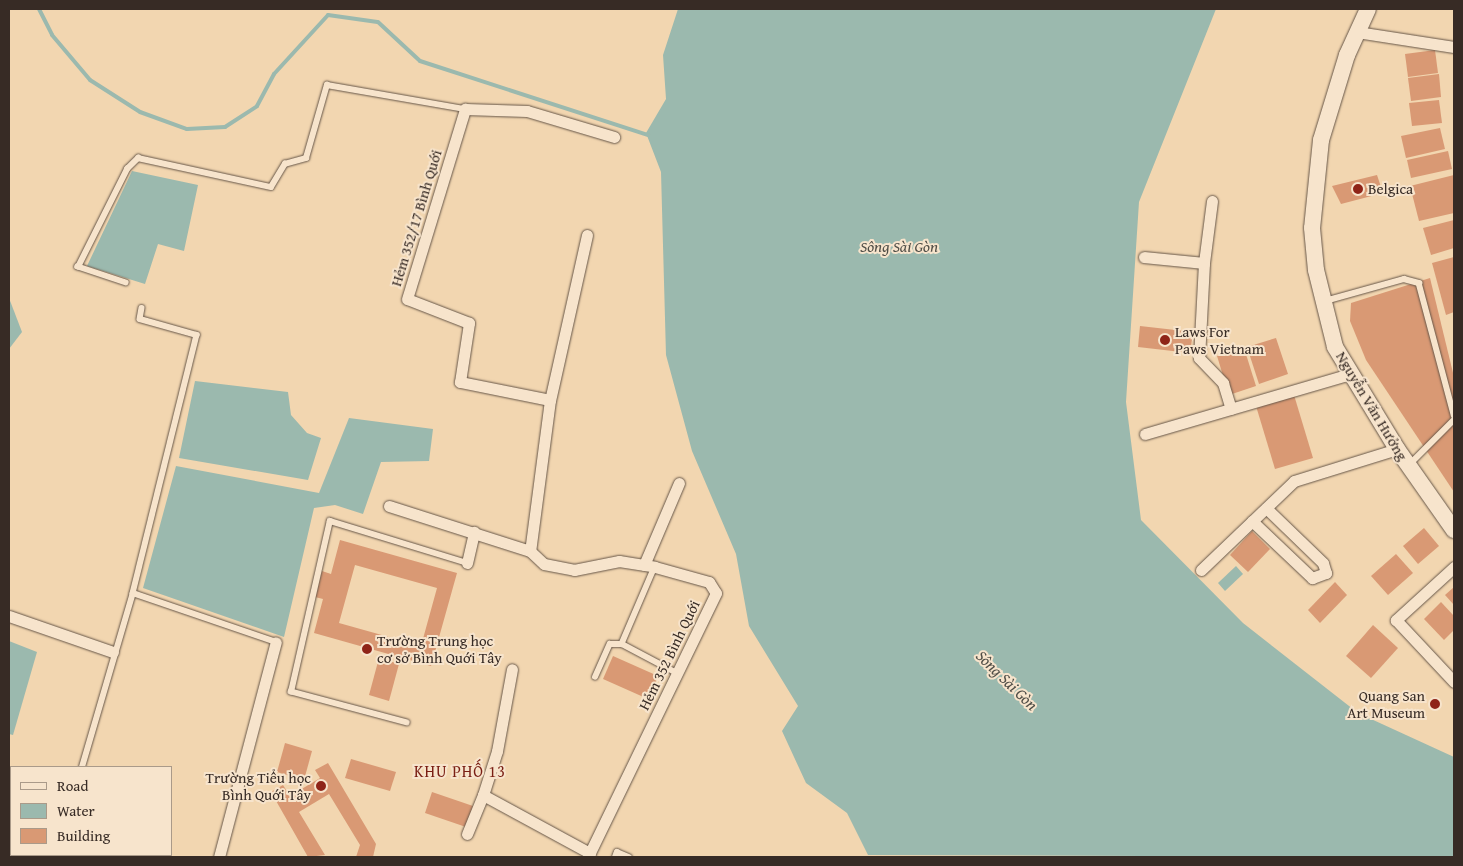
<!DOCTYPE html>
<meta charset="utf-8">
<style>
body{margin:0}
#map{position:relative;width:1463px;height:866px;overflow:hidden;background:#f2d6b0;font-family:"Gentium Book Plus",serif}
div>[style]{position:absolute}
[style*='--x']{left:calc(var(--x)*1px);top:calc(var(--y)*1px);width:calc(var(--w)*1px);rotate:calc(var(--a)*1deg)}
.water>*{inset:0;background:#9bb9ae}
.stream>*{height:4px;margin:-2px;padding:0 2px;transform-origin:2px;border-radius:2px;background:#9bb9ae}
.building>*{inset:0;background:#d99974}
.roads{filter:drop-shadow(0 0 1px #665648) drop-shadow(0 0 1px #665648)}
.service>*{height:5.5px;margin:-2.75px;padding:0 2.75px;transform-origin:2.75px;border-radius:2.75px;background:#f7e4cc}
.minor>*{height:11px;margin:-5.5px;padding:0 5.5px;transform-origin:5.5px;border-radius:5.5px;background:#f7e4cc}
.secondary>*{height:16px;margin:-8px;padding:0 8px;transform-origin:8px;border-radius:8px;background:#f7e4cc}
.dots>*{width:14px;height:14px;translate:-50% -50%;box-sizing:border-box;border:2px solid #f7e4cc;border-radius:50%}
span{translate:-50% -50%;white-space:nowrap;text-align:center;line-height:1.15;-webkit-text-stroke:4px #f7e4cc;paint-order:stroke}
.poi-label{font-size:15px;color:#372b25}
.left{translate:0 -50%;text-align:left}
.right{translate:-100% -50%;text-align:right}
.street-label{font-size:15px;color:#372b25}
.water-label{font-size:16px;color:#504e47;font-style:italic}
.neighbourhood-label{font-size:16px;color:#7a1f14;letter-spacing:1px}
.frame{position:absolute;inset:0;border:10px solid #372b25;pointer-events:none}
.legend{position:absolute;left:10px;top:766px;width:162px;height:90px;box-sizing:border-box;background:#f7e4cc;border:1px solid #aa9a89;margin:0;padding:6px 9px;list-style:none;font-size:15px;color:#372b25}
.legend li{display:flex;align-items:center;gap:10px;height:25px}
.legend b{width:25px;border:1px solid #aa9a89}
</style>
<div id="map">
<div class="water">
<i style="clip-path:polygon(678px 9px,1216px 9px,1139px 202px,1126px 402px,1141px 520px,1243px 623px,1358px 713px,1454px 757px,1454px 857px,868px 855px,847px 813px,806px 783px,782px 731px,798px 706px,749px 626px,736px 554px,692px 451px,666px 355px,661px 172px,646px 133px,666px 99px,663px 55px)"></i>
<i style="clip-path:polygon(132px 171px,198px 185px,184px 251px,158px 244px,145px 284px,87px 266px)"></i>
<i style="clip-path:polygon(9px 298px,22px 332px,9px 349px)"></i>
<i style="clip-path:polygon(195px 381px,288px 392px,291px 415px,307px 433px,321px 438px,308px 480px,179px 458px)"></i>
<i style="clip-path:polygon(349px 418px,433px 429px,429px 461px,381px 462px,363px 514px,335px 505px,314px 508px,284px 637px,143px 588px,176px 466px,319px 493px)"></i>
<i style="clip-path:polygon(1236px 566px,1243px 574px,1225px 591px,1218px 583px)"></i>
<i style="clip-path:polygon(9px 641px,37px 652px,13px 735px,9px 734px)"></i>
</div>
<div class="stream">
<i style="--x:39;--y:9;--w:29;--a:63"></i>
<i style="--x:52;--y:35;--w:59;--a:49.8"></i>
<i style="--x:90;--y:80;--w:59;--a:32.6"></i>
<i style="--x:140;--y:112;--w:50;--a:19.9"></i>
<i style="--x:187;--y:129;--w:38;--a:-3"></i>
<i style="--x:225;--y:127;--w:38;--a:-33"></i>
<i style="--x:257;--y:106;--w:36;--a:-62"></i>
<i style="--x:274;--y:74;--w:80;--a:-47.5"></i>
<i style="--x:328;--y:15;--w:50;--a:8"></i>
<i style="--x:378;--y:22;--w:57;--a:42.9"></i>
<i style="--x:420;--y:61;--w:240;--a:18"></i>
</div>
<div class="building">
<i style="clip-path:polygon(1435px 50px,1438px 73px,1408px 77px,1405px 54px)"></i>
<i style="clip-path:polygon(1439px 74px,1441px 97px,1411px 101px,1408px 78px)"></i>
<i style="clip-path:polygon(1439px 100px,1442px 123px,1412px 126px,1409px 103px)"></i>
<i style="clip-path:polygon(1440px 128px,1445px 149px,1406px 158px,1401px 136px)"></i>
<i style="clip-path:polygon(1448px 151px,1452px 169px,1411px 178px,1407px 160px)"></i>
<i style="clip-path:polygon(1377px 175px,1383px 193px,1341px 204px,1332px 186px)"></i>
<i style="clip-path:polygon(1454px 175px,1454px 213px,1419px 221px,1410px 186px)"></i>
<i style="clip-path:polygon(1454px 220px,1454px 248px,1431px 255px,1423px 228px)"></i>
<i style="clip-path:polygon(1454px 257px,1454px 312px,1446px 315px,1432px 263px)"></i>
<i style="clip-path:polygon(1430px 278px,1454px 377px,1454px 492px,1366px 360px,1350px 321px,1351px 303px)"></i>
<i style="clip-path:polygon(1140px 326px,1193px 332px,1190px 353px,1138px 347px)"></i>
<i style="clip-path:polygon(1276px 338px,1288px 374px,1259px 384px,1247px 347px)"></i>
<i style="clip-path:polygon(1244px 348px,1256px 386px,1229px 395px,1217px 356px)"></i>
<i style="clip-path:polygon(1294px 395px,1313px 458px,1275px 469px,1256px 406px)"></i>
<i style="clip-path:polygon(1424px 528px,1439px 546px,1418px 564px,1403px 546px)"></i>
<i style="clip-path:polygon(1252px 531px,1270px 549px,1248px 572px,1230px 555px)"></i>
<i style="clip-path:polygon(evenodd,340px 540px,457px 573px,431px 666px,314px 633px,323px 599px,315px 597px,322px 571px,331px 574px,340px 540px,355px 565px,437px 588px,421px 646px,339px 623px,355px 565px)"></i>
<i style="clip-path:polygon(1396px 554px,1413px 573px,1388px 595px,1371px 576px)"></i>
<i style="clip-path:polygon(1335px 582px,1347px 595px,1320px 623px,1308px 610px)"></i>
<i style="clip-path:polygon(1454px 587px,1454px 605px,1445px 595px)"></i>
<i style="clip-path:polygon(1441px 602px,1454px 616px,1454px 630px,1444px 640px,1424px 619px)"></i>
<i style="clip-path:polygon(1373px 625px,1398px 648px,1371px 678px,1346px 656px)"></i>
<i style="clip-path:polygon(613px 656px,658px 676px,648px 699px,603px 679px)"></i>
<i style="clip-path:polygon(379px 658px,399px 664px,389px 701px,369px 695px)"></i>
<i style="clip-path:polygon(285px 743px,312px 751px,304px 780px,277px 772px)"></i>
<i style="clip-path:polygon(351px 759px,396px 772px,390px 791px,345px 778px)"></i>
<i style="clip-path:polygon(328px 763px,376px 844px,373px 857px,356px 857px,360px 845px,329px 794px,299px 812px,325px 855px,308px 857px,271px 792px,283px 785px,290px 796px,320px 778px,315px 770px)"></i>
<i style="clip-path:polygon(432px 792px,473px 806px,466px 827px,425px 813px)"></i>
</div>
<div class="roads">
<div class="service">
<i style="--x:126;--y:283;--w:51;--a:-161.6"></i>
<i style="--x:78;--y:267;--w:110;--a:-63.4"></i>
<i style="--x:127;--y:169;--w:16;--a:-45"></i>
<i style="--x:138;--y:158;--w:136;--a:12.3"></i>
<i style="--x:271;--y:187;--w:27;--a:-59"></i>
<i style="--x:285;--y:164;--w:22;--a:-16"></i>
<i style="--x:306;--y:158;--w:76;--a:-74"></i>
<i style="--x:327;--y:85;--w:140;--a:9.9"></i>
<i style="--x:1325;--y:301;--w:82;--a:-15.6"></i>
<i style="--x:1404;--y:279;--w:16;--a:15"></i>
<i style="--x:1419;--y:283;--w:137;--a:75.1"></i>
<i style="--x:142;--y:308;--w:11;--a:100"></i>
<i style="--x:140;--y:319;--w:59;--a:15.7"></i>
<i style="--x:197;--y:335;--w:266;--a:103.9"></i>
<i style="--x:133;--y:593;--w:151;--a:18.9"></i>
<i style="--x:1410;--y:464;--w:62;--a:-45"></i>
<i style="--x:655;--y:567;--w:84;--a:113.2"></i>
<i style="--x:622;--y:644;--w:62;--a:27.8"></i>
<i style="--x:595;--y:677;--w:36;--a:-66"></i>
<i style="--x:610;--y:644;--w:12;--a:0"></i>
<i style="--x:407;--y:723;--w:120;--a:-165"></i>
<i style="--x:291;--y:692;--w:175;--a:-77.2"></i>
<i style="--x:330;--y:521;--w:143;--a:17"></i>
<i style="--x:82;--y:767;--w:181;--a:-73.7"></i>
<i style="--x:615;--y:857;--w:5;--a:-68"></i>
<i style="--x:617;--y:852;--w:13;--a:23"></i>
</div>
<div class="minor">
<i style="--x:1357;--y:32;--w:98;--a:8.8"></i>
<i style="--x:1212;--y:201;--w:63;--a:97.4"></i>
<i style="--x:1204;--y:263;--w:95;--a:93"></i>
<i style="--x:1199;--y:358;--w:35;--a:46"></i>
<i style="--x:1223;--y:383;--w:27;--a:73"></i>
<i style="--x:587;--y:235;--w:169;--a:102.6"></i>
<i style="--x:550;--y:400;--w:152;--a:97.5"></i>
<i style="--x:530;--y:551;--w:19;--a:43"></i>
<i style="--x:544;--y:564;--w:31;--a:11"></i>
<i style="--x:574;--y:570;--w:46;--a:-11.3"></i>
<i style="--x:619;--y:561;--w:36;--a:9"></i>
<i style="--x:655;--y:567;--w:56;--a:15.5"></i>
<i style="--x:709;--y:582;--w:13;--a:58"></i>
<i style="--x:716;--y:593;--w:293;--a:115.9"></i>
<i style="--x:1144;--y:257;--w:60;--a:5.7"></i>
<i style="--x:550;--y:400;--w:92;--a:-168.7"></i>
<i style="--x:460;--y:382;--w:60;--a:-81.3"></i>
<i style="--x:469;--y:323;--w:66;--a:-158.8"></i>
<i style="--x:407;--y:299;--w:199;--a:-73"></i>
<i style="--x:465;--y:109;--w:62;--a:1.8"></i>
<i style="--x:527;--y:111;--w:91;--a:16.6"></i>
<i style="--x:1145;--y:434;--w:214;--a:-16.3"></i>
<i style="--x:389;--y:506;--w:148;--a:17.7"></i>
<i style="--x:1252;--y:521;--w:83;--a:43.5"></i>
<i style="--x:1312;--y:578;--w:15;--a:-20"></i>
<i style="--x:1326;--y:573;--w:10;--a:-107"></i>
<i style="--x:1323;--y:563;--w:79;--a:-136"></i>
<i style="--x:467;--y:563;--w:32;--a:-77"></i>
<i style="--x:644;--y:565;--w:89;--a:-66.9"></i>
<i style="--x:1454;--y:567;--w:79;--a:137.6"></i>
<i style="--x:1396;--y:620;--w:85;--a:46.9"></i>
<i style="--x:1201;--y:570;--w:129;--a:-43.7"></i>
<i style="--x:1294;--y:481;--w:108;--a:-17.3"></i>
<i style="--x:9;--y:616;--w:110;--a:19.1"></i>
<i style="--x:483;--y:795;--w:46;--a:-72.3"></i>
<i style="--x:497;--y:751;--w:83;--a:-79.6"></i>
<i style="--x:467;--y:834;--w:42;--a:-67.7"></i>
<i style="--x:483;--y:795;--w:122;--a:28.5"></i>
<i style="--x:219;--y:857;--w:222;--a:-75.2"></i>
</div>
<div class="secondary">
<i style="--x:1368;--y:9;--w:51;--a:114.5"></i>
<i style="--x:1347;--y:55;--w:89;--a:107"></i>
<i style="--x:1321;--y:140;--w:88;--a:95.8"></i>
<i style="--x:1312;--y:228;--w:42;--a:84.6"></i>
<i style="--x:1316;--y:270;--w:79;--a:76.1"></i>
<i style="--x:1335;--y:347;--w:119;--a:58.7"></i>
<i style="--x:1397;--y:449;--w:99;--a:54.9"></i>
</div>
</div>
<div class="dots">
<i style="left:1358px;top:189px;background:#8f2418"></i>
<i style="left:1165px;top:340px;background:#8f2418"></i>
<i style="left:367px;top:649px;background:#8f2418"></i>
<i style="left:1435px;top:704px;background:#8f2418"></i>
<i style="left:321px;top:786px;background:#8f2418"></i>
</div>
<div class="poi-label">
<span class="left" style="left:1368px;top:189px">Belgica</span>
<span class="left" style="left:1175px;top:340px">Laws For<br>Paws Vietnam</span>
<span class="left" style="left:377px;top:649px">Trường Trung học<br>cơ sở Bình Quới Tây</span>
<span class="right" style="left:1425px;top:704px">Quang San<br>Art Museum</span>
<span class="right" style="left:311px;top:786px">Trường Tiểu học<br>Bình Quới Tây</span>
</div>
<div class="street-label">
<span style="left:416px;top:218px;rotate:-73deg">Hẻm 352/17 Bình Quới</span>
<span style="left:1372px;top:406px;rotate:59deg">Nguyễn Văn Hưởng</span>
<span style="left:669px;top:655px;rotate:-64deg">Hẻm 352 Bình Quới</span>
</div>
<div class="water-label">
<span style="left:899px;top:246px">Sông Sài Gòn</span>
<span style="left:1007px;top:680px;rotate:44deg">Sông Sài Gòn</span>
</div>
<div class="neighbourhood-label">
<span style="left:460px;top:771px">KHU PHỐ 13</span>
</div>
<div class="frame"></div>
<ul class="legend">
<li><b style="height:6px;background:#f7e4cc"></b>Road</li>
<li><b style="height:14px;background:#9bb9ae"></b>Water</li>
<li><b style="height:14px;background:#d99974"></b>Building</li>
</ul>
</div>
